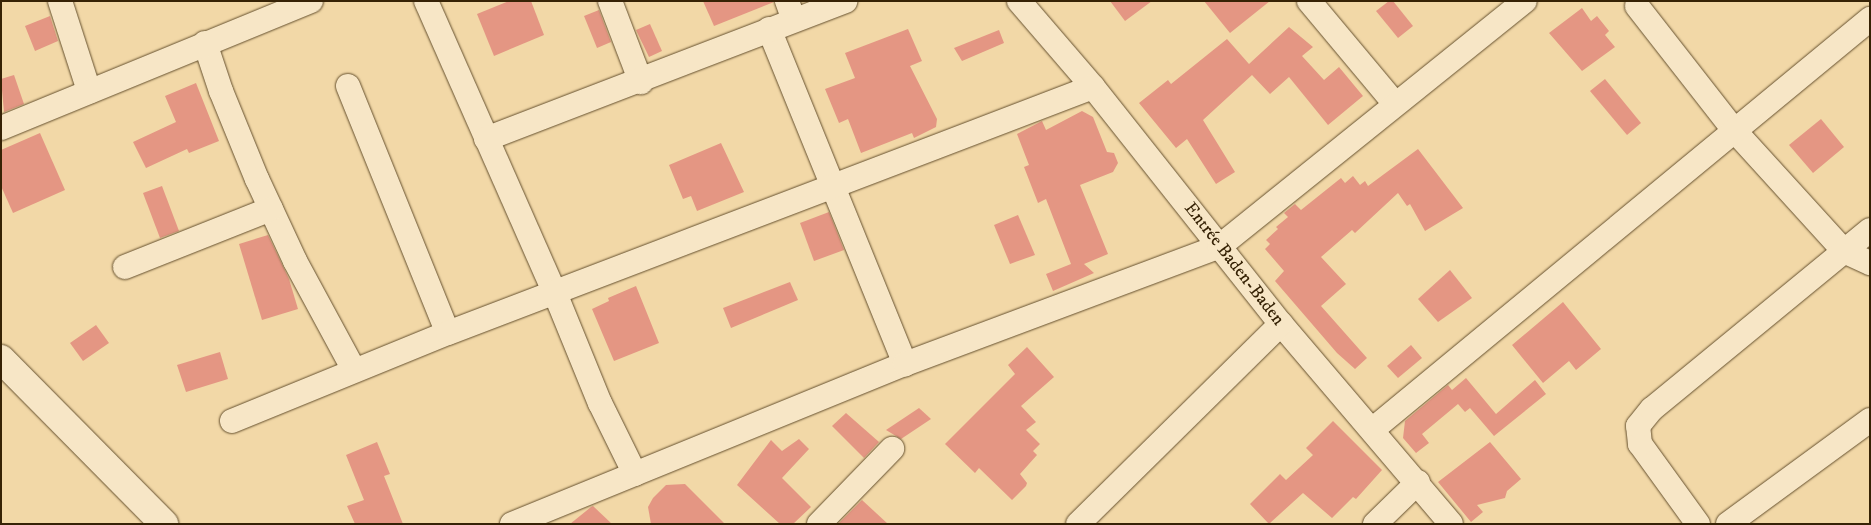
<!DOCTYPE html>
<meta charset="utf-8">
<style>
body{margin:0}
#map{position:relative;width:1871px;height:525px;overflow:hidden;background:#f2d8a7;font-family:"IM FELL DW Pica",serif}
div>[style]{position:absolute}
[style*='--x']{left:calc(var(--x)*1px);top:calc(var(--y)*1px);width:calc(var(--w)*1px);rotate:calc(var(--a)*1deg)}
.building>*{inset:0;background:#e49683}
.roads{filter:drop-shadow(0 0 1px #65502e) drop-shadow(0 0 1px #65502e)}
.street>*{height:24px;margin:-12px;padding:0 12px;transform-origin:12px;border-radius:12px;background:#f7e6c6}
.secondary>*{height:28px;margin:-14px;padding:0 14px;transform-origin:14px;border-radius:14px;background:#f7e6c6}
span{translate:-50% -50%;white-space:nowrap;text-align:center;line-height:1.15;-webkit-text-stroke:5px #f7e6c6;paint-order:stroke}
.street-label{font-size:18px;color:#362205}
.frame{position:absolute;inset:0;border:2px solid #362205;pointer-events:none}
</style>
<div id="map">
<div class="building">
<i style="clip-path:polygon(509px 1px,531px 1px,544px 35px,494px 56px,477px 14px)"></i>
<i style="clip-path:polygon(703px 1px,774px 1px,774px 2px,714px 26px)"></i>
<i style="clip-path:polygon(1110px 1px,1152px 1px,1125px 21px)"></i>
<i style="clip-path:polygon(1204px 1px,1270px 1px,1230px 33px)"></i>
<i style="clip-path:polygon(1389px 1px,1393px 1px,1413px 26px,1398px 38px,1376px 11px)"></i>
<i style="clip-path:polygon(1582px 8px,1591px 21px,1597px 16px,1609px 31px,1605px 35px,1615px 47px,1582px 71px,1549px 33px)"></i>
<i style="clip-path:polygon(599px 10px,611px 42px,597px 48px,584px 16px)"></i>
<i style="clip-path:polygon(50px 16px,58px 41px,35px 51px,25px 26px)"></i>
<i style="clip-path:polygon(650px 24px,662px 51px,649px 57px,636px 30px)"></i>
<i style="clip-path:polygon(1289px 27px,1313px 47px,1302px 56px,1324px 80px,1339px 67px,1363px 96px,1328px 125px,1289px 77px,1270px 94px,1252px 75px,1203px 120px,1235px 172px,1216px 184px,1187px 139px,1176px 148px,1139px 103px,1168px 80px,1171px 84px,1227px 39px,1249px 64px)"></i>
<i style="clip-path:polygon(908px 29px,922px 61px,910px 66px,937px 119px,936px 127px,914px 138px,912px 133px,861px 153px,848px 119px,839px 123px,825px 89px,855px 78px,845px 53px)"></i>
<i style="clip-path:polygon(999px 30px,1004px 43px,962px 61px,954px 48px)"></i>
<i style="clip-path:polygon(14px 75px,24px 104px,4px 112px,1px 79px)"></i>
<i style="clip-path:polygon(1605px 79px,1641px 123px,1627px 135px,1590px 91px)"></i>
<i style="clip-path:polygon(196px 83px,219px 141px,189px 153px,187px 149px,146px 168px,133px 142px,176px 122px,165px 96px)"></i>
<i style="clip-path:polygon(1082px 111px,1093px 117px,1107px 152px,1114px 153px,1118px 163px,1113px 172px,1080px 185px,1108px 254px,1084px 264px,1094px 273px,1053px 291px,1046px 274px,1071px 264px,1046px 199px,1038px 203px,1024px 167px,1029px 165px,1017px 134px,1042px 121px,1046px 130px)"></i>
<i style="clip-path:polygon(1821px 119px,1844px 147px,1813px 173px,1789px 145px)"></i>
<i style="clip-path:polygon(40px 133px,65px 190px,13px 213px,1px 186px,1px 150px)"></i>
<i style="clip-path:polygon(721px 143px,744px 192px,697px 211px,691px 196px,683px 199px,669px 165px)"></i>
<i style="clip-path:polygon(1418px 149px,1463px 208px,1425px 231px,1410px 204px,1407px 206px,1398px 193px,1355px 233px,1352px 230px,1321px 257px,1346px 284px,1321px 306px,1367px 358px,1355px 369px,1337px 353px,1275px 281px,1284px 271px,1265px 249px,1270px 244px,1266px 240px,1278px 229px,1276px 227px,1288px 217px,1284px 213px,1295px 204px,1301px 210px,1341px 178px,1345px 183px,1353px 176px,1360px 185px,1365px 181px,1368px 186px)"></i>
<i style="clip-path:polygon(162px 186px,179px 231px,160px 238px,143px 193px)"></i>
<i style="clip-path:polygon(829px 212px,844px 250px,814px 261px,800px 223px)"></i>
<i style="clip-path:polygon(1018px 215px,1035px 255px,1010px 264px,994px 225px)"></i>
<i style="clip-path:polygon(268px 235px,289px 279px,298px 309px,262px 320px,239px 244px)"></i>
<i style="clip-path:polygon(1450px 270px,1472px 298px,1438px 322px,1418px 299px)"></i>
<i style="clip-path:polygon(790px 282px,798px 300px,731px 328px,723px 308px)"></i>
<i style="clip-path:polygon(636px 286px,659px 343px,614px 361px,592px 309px,609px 301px,608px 298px)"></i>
<i style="clip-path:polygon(1563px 302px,1601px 349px,1576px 370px,1569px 361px,1543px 383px,1512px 345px)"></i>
<i style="clip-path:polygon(96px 325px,109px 343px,83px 361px,70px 343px)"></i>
<i style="clip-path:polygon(1411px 345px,1422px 358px,1398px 378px,1387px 366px)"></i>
<i style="clip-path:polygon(1027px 347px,1054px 377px,1021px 406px,1036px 422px,1026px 430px,1040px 444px,1033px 451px,1037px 455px,1020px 474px,1027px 483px,1026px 486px,1012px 500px,979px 468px,975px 473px,945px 444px,1015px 374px,1008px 365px)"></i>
<i style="clip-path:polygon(220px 352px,228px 379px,186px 392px,177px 365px)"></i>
<i style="clip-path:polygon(1466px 378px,1496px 414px,1535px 380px,1546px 394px,1494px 436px,1470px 408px,1465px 412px,1458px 404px,1422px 434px,1429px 443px,1416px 453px,1403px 438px,1405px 421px,1448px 385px,1452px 390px)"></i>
<i style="clip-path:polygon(919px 408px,931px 419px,901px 439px,886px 430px)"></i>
<i style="clip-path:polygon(846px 413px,879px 442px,864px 458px,832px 426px)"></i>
<i style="clip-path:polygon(1333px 421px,1382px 470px,1356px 499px,1353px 497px,1332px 518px,1303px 493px,1269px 524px,1250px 504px,1280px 474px,1286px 480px,1313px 455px,1306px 448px)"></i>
<i style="clip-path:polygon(799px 439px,809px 449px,782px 478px,811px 507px,793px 524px,780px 524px,737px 485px,771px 440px,782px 451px)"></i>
<i style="clip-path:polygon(377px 442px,390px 474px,384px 476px,403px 524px,355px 524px,347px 506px,364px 500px,346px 455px)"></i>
<i style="clip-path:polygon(1490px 442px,1521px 479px,1507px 491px,1505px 498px,1477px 505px,1483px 512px,1471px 522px,1438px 482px)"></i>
<i style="clip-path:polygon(685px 484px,725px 524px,651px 524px,648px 507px,653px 498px,666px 485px)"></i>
<i style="clip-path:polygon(862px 500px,888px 524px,838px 524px)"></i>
<i style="clip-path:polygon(593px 506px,612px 524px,570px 524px,591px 507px)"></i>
</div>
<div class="roads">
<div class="street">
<i style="--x:60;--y:1;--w:95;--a:72.1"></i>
<i style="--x:426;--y:1;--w:319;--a:66.2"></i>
<i style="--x:555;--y:293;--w:119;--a:67.8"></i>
<i style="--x:600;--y:403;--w:79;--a:63.8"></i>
<i style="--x:610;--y:1;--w:87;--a:69.1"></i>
<i style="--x:787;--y:1;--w:20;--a:70"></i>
<i style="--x:1019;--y:1;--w:113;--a:49.3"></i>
<i style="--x:1093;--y:87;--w:303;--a:51.6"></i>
<i style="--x:1281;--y:324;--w:262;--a:49.6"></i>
<i style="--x:1309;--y:1;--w:134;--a:50.1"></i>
<i style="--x:1637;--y:6;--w:156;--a:52"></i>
<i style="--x:1733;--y:129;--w:165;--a:47.7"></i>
<i style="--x:1844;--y:251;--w:29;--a:25"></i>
<i style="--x:769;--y:29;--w:362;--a:67.9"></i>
<i style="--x:205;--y:43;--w:51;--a:71.6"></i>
<i style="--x:221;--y:91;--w:95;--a:67.8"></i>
<i style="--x:257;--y:179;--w:90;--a:65.1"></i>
<i style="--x:295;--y:261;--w:124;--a:61.6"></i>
<i style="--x:348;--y:86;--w:266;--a:68"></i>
<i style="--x:1;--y:128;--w:335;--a:-22.3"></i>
<i style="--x:486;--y:139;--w:385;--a:-21"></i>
<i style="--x:125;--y:267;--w:157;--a:-21.7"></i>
<i style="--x:232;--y:421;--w:233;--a:-22.2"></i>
<i style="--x:448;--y:333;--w:690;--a:-20.88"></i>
<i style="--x:1372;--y:430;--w:646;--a:-39.53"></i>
<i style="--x:512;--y:524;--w:424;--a:-22.2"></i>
<i style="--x:905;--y:364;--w:336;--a:-20.5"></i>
<i style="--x:1220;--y:246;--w:391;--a:-38.8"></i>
<i style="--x:819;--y:524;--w:105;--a:-45.8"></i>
<i style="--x:1078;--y:524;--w:285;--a:-44.6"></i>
<i style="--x:1375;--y:524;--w:60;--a:-44.3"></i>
<i style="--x:1698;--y:524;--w:99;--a:-125.9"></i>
<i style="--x:1640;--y:444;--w:18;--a:-96"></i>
<i style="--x:1638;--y:426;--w:22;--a:-51"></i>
<i style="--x:1652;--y:409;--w:282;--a:-39.4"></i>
<i style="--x:1728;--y:524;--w:176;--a:-36.2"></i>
</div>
<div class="secondary">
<i style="--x:1;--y:359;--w:232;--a:45.3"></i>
</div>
</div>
<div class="street-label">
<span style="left:1234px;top:264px;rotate:52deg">Entrée Baden-Baden</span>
</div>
<div class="frame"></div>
</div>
